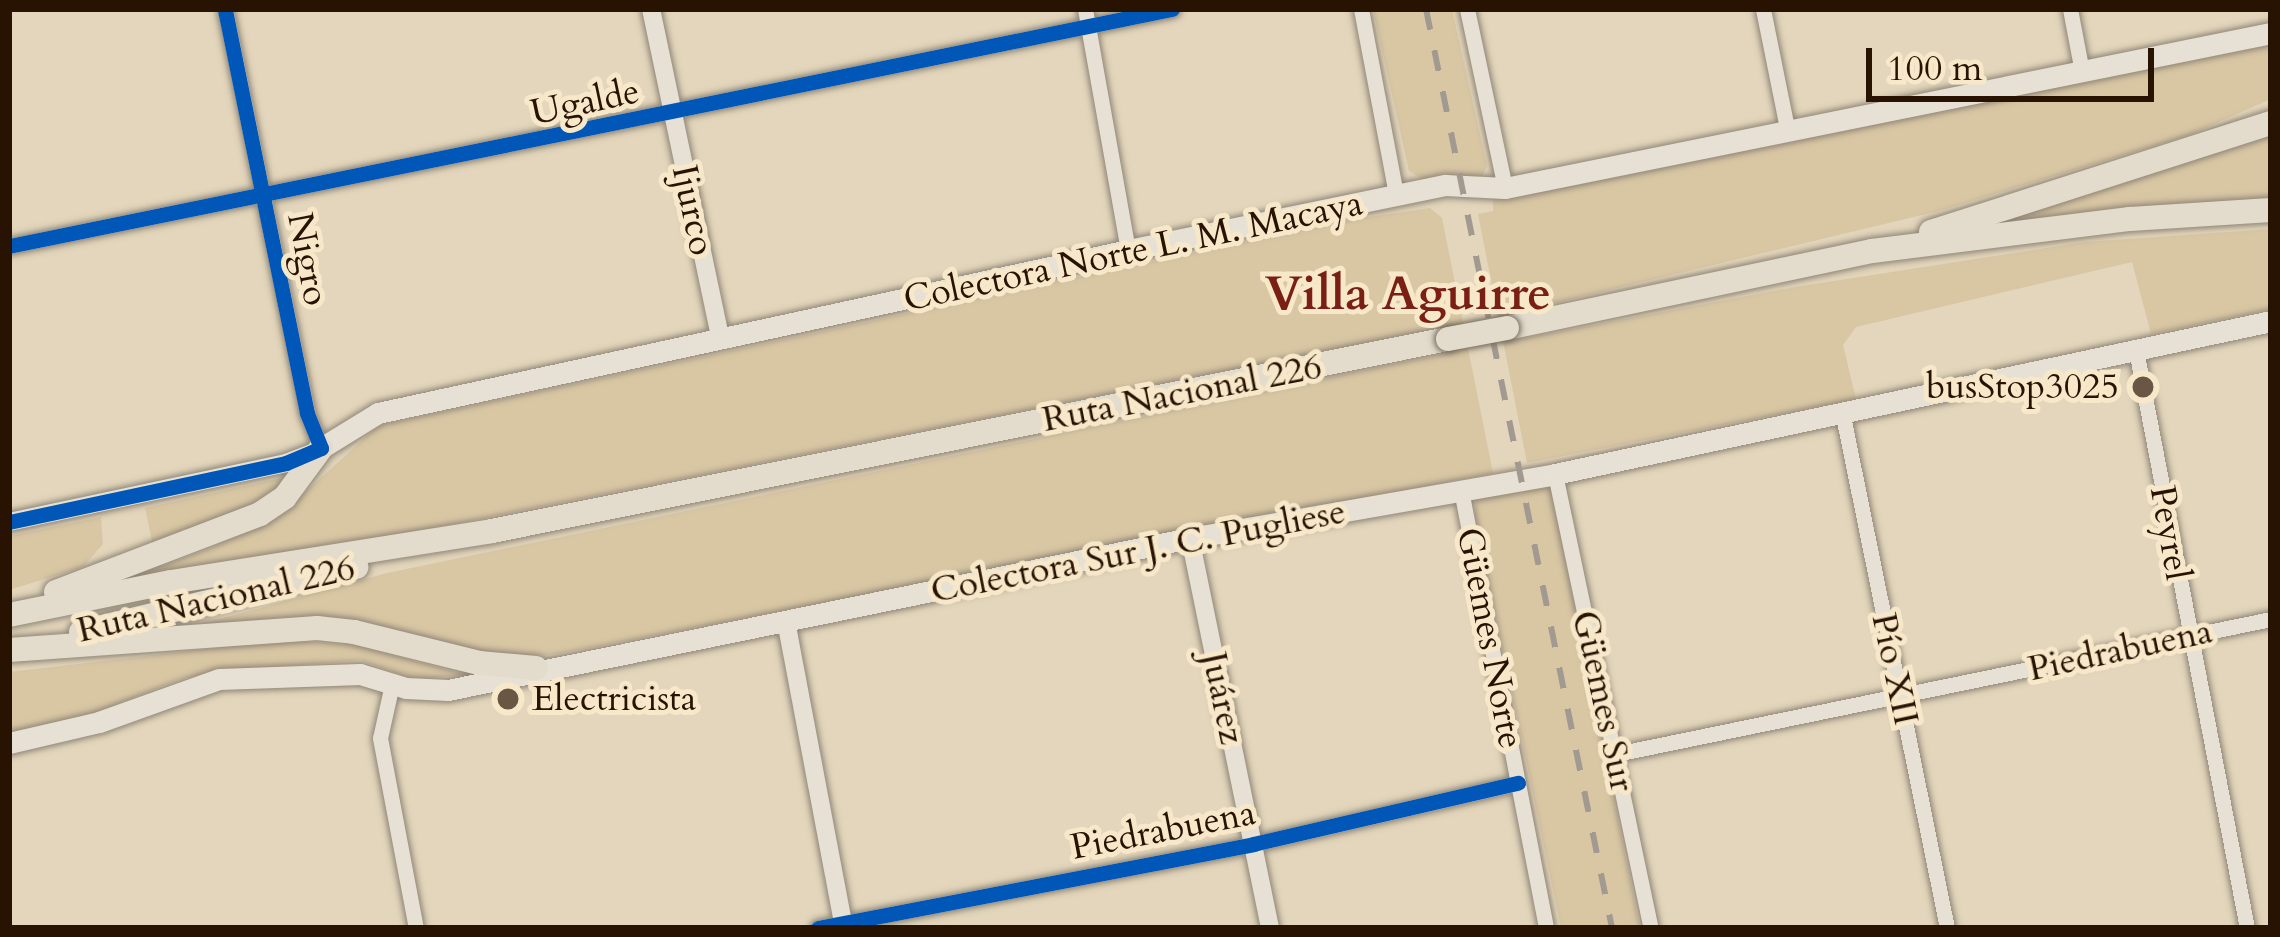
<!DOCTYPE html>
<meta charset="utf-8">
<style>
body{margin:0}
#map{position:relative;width:2280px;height:937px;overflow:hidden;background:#e3d6bc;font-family:Cardo,serif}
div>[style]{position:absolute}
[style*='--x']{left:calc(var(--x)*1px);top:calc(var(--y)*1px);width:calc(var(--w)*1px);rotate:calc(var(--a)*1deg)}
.green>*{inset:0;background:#d9c7a4}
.roads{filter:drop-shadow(0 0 3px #908676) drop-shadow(0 0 3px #908676)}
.minor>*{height:15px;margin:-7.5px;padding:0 7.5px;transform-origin:7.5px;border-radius:7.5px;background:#e7e1d5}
.tertiary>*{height:18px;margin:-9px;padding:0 9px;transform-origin:9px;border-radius:9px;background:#e7e1d5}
.secondary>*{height:21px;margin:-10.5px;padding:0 10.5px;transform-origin:10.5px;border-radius:10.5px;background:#e7e1d5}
.trunk>*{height:24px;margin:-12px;padding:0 12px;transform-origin:12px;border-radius:12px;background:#e3dccd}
.rail>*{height:6px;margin-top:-3px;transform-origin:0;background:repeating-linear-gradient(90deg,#a29a90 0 21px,transparent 0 42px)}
.bridges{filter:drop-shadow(0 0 3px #766c5d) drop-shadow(0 0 3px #766c5d)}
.trunk-bridge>*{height:24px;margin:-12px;padding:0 12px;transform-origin:12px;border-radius:12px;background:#e3dccd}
.cycleway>*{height:15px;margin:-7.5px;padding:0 7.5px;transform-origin:7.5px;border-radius:7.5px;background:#0057b8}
.dots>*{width:33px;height:33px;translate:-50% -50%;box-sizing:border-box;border:6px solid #f7e8ca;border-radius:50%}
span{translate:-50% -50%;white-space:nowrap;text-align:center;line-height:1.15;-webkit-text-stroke:10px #f7e8ca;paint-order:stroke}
.street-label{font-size:36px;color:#281303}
.poi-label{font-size:36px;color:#281303}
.right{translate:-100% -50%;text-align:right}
.left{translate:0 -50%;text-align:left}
.district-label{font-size:48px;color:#7a1f14;font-weight:700}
.frame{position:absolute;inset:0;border:12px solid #281303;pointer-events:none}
.scale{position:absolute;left:1866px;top:48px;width:288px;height:54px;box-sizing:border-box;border:6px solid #281303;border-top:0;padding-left:15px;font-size:36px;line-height:42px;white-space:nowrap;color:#281303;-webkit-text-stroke:9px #f7e8ca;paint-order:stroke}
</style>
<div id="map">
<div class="green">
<i style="clip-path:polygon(1373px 9px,1452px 9px,1487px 166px,1481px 179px,1426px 181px,1409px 171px)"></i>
<i style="clip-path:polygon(2271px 45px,2271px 99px,2189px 135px,1939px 211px,1504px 315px,1510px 341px,1795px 287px,2085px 242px,2271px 229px,2271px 309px,2151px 334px,2132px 262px,1856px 327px,1843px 345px,1856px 399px,1527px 463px,1478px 214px,1493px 211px,1493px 199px)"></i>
<i style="clip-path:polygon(2271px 130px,2271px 204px,1988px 225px,2160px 171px)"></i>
<i style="clip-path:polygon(1430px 208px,1442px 218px,1493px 473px,557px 654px,517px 657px,191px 627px,387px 573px,1449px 353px,1444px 327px,433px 528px,122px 580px,204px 551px,280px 515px,378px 426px,1342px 221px)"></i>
<i style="clip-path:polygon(281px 478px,285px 484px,270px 499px,153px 546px,145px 508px)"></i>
<i style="clip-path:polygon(1548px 485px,1552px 495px,1640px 928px,1561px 928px,1475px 515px,1476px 501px,1489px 490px)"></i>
<i style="clip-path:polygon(101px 517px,103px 544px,83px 567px,9px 590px,9px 536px)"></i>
<i style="clip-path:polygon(285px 640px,357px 645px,466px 675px,413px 679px,360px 660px,216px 672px,180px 679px,89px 715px,9px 732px,9px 672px)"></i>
</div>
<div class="roads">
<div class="minor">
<i style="--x:225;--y:9;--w:412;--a:78.5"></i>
<i style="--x:307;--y:413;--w:38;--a:68"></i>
<i style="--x:1085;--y:9;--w:245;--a:79.9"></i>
<i style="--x:1361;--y:9;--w:188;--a:79.3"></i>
<i style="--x:1467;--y:9;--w:183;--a:78"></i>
<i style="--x:1763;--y:9;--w:121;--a:78.6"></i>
<i style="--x:2070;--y:9;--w:64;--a:79.2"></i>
<i style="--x:9;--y:246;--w:1187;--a:-11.52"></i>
<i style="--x:2136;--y:350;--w:589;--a:79.13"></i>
<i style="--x:1842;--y:411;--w:528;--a:78.52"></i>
<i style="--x:1555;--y:474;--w:464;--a:78.1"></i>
<i style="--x:1461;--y:490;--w:446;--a:79"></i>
<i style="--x:392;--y:684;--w:55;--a:102.5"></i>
<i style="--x:380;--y:738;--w:193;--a:79.3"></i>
<i style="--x:1616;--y:754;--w:669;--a:-11.65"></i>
<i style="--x:818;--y:928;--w:443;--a:-10.9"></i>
<i style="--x:1253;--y:844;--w:272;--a:-13"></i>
</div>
<div class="tertiary">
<i style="--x:651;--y:9;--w:338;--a:78.1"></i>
<i style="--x:9;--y:522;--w:283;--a:-12"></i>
<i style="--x:286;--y:463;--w:33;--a:-21"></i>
<i style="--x:1190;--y:538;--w:398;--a:78.4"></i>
<i style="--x:786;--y:621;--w:312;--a:79.3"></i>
</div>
<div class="secondary">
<i style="--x:321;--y:448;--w:67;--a:-31.6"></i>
<i style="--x:378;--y:413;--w:768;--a:-12.26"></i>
<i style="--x:1128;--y:250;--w:324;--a:-11.6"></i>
<i style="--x:1445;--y:185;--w:60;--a:2.9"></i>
<i style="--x:1505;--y:188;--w:782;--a:-11.44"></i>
<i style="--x:9;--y:743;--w:92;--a:-13.1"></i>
<i style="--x:99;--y:722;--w:127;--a:-19.7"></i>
<i style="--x:219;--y:679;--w:141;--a:-2"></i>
<i style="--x:360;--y:674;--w:48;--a:16.9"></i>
<i style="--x:406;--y:688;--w:42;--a:2.7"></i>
<i style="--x:448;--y:690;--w:757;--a:-11.58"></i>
<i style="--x:1190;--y:538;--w:371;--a:-9.9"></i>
<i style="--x:1555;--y:474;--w:732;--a:-12.06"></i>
</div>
<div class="trunk">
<i style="--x:1931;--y:232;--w:357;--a:-17.8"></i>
<i style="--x:1507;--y:328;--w:373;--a:-11.9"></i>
<i style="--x:1872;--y:251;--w:260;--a:-7.1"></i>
<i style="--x:2130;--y:219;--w:141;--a:-3.7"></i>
<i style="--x:56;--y:592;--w:218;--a:-20.9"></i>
<i style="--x:260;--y:514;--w:30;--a:-34"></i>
<i style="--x:285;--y:497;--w:61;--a:-53.7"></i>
<i style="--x:9;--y:615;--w:165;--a:-11.5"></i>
<i style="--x:171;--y:582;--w:325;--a:-9"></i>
<i style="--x:492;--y:531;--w:975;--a:-11.36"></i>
<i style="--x:81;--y:632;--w:283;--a:-13.3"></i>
<i style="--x:9;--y:650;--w:309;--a:-4.1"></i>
<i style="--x:317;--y:628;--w:37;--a:6"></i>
<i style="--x:354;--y:632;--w:129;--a:13.9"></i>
<i style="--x:479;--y:663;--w:57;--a:5"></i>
</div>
</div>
<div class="rail">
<i style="--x:1426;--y:9;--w:938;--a:78.56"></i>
</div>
<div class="bridges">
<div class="trunk-bridge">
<i style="--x:1448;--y:339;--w:60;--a:-10.6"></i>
</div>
</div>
<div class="cycleway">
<i style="--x:9;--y:246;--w:1187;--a:-11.52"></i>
<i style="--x:9;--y:522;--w:283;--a:-12"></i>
<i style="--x:286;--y:463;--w:38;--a:-23"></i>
<i style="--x:321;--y:448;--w:38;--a:-112"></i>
<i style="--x:307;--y:413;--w:412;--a:-101.5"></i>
<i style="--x:818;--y:928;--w:443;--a:-10.9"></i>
<i style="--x:1253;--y:844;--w:272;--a:-13"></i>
</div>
<div class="dots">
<i style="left:2143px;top:387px;background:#695744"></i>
<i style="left:508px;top:699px;background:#695744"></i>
</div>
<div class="street-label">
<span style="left:585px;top:102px;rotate:-12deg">Ugalde</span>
<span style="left:693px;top:210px;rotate:78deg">Ijurco</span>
<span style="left:1133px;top:251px;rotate:-12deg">Colectora Norte L. M. Macaya</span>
<span style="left:308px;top:259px;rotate:79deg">Nigro</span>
<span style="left:1182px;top:393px;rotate:-11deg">Ruta Nacional 226</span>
<span style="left:2170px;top:533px;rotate:80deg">Peyrel</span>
<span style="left:1138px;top:551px;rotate:-11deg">Colectora Sur J. C. Pugliese</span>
<span style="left:216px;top:599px;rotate:-13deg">Ruta Nacional 226</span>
<span style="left:1490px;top:638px;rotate:79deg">Güemes Norte</span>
<span style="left:2120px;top:650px;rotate:-12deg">Piedrabuena</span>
<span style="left:1895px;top:669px;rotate:78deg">Pío XII</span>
<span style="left:1223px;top:698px;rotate:78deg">Juárez</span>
<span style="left:1604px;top:701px;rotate:78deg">Güemes Sur</span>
<span style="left:1163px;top:830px;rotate:-11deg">Piedrabuena</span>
</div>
<div class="poi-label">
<span class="right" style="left:2119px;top:387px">busStop3025</span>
<span class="left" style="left:532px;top:699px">Electricista</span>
</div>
<div class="district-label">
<span style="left:1408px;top:294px">Villa Aguirre</span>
</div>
<div class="frame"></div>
<div class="scale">100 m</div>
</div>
